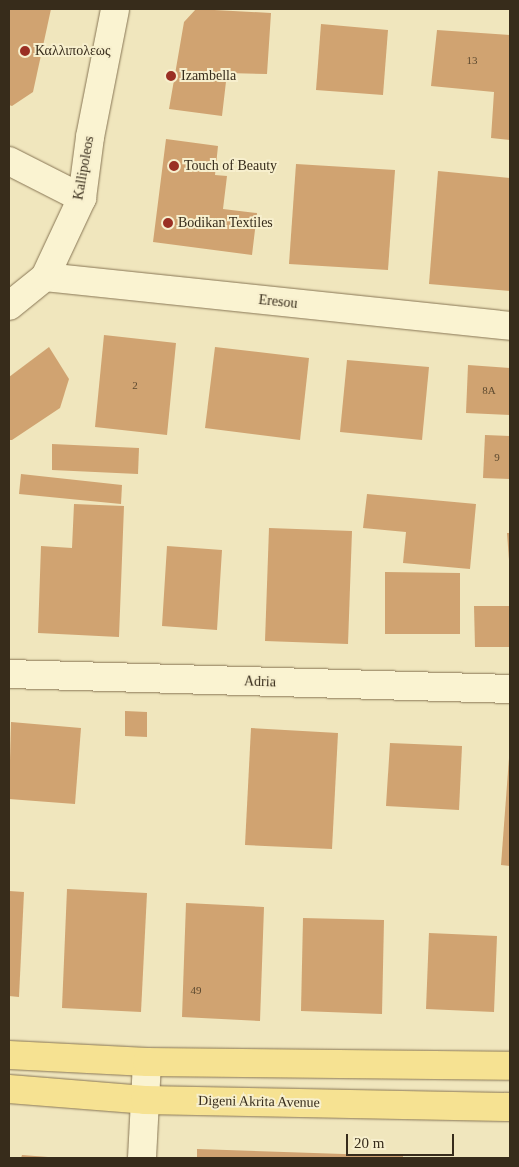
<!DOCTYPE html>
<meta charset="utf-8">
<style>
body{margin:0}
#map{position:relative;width:519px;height:1167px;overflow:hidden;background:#f0e6bd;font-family:"Times New Roman",serif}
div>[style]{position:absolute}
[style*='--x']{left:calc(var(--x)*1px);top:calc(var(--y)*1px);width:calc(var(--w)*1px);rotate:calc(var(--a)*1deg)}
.building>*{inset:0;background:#d0a371}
.roads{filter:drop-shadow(0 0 1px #887655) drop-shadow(0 0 1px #887655)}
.minor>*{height:28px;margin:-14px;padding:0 14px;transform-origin:14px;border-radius:14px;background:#faf3d1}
.secondary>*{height:28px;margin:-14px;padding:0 14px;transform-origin:14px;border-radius:14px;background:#faf3d1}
.primary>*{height:28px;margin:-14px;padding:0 14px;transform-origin:14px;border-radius:14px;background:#f6e292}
.dots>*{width:14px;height:14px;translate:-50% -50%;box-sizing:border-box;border:2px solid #f7efcd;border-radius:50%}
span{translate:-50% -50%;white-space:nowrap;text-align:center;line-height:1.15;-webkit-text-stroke:4px #f7efcd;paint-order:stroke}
.number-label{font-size:11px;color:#5d4a30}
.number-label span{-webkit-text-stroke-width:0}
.poi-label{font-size:14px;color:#372c1b}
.left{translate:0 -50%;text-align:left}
.street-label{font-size:14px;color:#372c1b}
.frame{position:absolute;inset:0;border:10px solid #372c1b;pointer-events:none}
.scale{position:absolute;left:346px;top:1134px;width:108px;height:22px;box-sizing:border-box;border:2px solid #372c1b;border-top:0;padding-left:6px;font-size:15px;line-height:18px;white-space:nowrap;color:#372c1b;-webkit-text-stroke:4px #f7efcd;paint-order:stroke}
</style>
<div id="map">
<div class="building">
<i style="clip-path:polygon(9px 9px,51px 9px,33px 92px,12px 106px,9px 105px)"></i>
<i style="clip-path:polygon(196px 9px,271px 13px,267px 74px,227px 73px,222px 116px,169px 109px,184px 22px)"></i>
<i style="clip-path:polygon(321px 24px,388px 30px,383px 95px,316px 90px)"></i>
<i style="clip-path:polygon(437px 30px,510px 35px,510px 140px,491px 138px,494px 92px,431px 86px)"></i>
<i style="clip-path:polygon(166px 139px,218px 146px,215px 175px,227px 176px,223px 209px,257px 213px,252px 255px,153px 242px)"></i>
<i style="clip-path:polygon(296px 164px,395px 170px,388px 270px,289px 264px)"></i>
<i style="clip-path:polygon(438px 171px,510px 178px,510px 291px,429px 284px)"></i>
<i style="clip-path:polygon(104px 335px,176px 343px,167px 435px,95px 427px)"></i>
<i style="clip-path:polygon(49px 347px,69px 379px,60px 408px,12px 440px,9px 440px,9px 377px)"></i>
<i style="clip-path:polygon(215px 347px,309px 358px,300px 440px,205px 428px)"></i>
<i style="clip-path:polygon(347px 360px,429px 367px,422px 440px,340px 432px)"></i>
<i style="clip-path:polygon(468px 365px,510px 368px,510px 415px,466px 413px)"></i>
<i style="clip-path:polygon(485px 435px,510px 436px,510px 479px,483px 478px)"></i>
<i style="clip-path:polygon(52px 444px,139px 448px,138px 474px,52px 470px)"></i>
<i style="clip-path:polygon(21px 474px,122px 485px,121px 504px,19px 494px)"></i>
<i style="clip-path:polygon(367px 494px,476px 504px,470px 569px,403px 563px,406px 532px,363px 528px)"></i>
<i style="clip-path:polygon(74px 504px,124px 506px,119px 637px,38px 633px,41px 546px,72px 548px)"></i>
<i style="clip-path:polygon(269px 528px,352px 531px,348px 644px,265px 641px)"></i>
<i style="clip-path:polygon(507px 533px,510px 533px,510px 560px,509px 560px)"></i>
<i style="clip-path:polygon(167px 546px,222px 550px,217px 630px,162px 626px)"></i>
<i style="clip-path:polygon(385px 572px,460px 573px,460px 634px,385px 634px)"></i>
<i style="clip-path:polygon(474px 606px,510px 606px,510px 647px,475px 647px)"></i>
<i style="clip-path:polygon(125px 711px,147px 712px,147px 737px,125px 736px)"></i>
<i style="clip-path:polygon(11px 722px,81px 728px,75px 804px,9px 799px)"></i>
<i style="clip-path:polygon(251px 728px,338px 733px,332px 849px,245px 845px)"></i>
<i style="clip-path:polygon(390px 743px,462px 746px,459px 810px,386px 806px)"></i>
<i style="clip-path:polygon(509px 758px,510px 758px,510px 866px,501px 865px)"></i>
<i style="clip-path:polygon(67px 889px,147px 893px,141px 1012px,62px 1008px)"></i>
<i style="clip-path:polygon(9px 891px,24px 892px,19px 997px,9px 996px)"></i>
<i style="clip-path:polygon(186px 903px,264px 907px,260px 1021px,182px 1017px)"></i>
<i style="clip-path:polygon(303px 918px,384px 920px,382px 1014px,301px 1011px)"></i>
<i style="clip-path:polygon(429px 933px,497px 936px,494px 1012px,426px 1009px)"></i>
<i style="clip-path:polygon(197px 1149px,403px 1156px,403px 1158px,197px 1158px)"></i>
<i style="clip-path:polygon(22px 1155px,48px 1157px,48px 1158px,21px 1158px)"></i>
</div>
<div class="roads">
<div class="minor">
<i style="--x:9;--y:161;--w:82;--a:26.9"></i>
<i style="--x:45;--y:277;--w:468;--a:6"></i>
<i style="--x:9;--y:674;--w:501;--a:1.71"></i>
<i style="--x:142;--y:1158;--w:96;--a:-87"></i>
</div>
<div class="secondary">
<i style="--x:9;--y:306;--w:46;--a:-38.9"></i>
<i style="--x:45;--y:277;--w:87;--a:-64.9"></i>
<i style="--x:82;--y:198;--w:62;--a:-82.5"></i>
<i style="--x:90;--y:137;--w:130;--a:-78.9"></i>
</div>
<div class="primary">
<i style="--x:9;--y:1055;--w:138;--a:2.9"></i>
<i style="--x:147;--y:1062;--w:363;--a:0.6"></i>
<i style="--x:9;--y:1089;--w:136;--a:4.6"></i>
<i style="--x:145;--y:1100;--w:365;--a:1.1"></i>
</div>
</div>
<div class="dots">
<i style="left:25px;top:51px;background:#9a2f23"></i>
<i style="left:171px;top:76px;background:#9a2f23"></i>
<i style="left:174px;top:166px;background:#9a2f23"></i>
<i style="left:168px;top:223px;background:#9a2f23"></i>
</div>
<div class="number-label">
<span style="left:472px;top:60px">13</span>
<span style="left:135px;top:385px">2</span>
<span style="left:489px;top:390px">8A</span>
<span style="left:497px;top:457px">9</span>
<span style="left:196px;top:990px">49</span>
</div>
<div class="poi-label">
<span class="left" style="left:35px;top:51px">Καλλιπολεως</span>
<span class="left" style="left:181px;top:76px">Izambella</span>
<span class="left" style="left:184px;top:166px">Touch of Beauty</span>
<span class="left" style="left:178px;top:223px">Bodikan Textiles</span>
</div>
<div class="street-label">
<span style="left:84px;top:168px;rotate:-80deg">Kallipoleos</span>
<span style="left:278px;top:302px;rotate:6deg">Eresou</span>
<span style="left:260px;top:682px;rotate:2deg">Adria</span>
<span style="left:259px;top:1102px;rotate:1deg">Digeni Akrita Avenue</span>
</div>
<div class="frame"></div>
<div class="scale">20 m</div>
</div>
